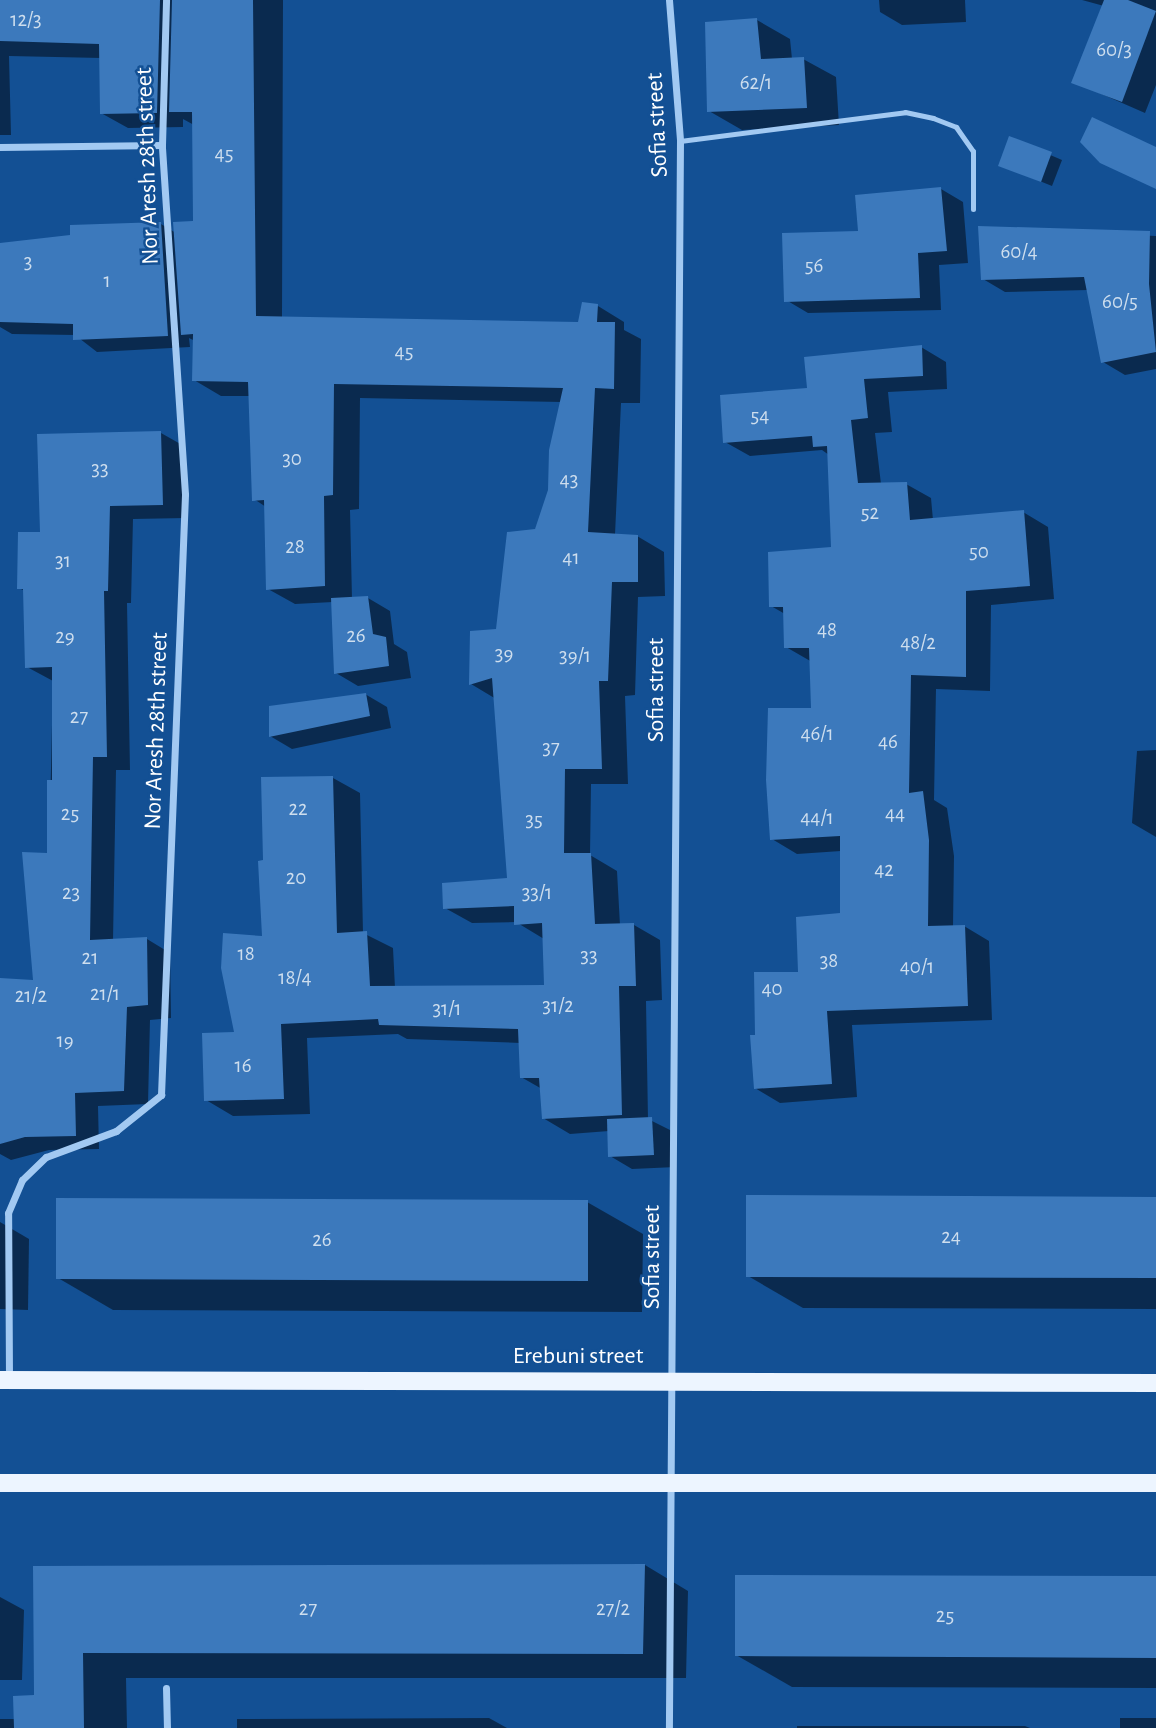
<!DOCTYPE html>
<style>
body{margin:0}
#map{position:relative;width:1156px;height:1728px;overflow:hidden;background:#135094;font-family:"Alegreya Sans",sans-serif}
div>[style]{position:absolute}
[style*='--x']{left:calc(var(--x)*1px);top:calc(var(--y)*1px);width:calc(var(--w)*1px);rotate:calc(var(--a)*1deg)}
.shadow>*{inset:0;background:#0007}
.building>*{inset:0;background:#3c79bc}
.service>*{height:5px;margin:-2.5px;padding:0 2.5px;transform-origin:2.5px;border-radius:2.5px;background:#a2c9f2}
.minor>*{height:7px;margin:-3.5px;padding:0 3.5px;transform-origin:3.5px;border-radius:3.5px;background:#a2c9f2}
.primary>*{height:18px;margin:-9px;padding:0 9px;transform-origin:9px;border-radius:9px;background:#edf5ff}
span{translate:-50% -50%;white-space:nowrap;text-align:center;line-height:1.15;-webkit-text-stroke:5px #135094;paint-order:stroke}
.number-label{font-size:21px;color:#cedeee}
.number-label span{-webkit-text-stroke-width:0}
.street-label{font-size:24px;color:#fff}
</style>
<div id="map">
<div class="shadow">
<i style="clip-path:polygon(0 0,283px 0,282px 319px,579px 323px,598px 306px,624px 322px,624px 330px,641px 339px,640px 403px,621px 403px,615px 535px,637px 536px,664px 552px,665px 596px,638px 597px,635px 695px,625px 696px,628px 784px,591px 784px,590px 855px,617px 871px,620px 925px,634px 925px,660px 940px,662px 1000px,646px 1001px,648px 1119px,674px 1132px,676px 1167px,632px 1169px,610px 1156px,609px 1131px,570px 1134px,543px 1118px,542px 1089px,521px 1077px,521px 1043px,407px 1039px,398px 1034px,307px 1038px,310px 1114px,233px 1116px,206px 1100px,236px 1034px,264px 938px,265px 862px,333px 778px,360px 793px,363px 933px,393px 948px,395px 988px,545px 987px,544px 939px,516px 922px,472px 923px,445px 908px,509px 880px,496px 699px,471px 684px,497px 630px,550px 491px,562px 402px,360px 398px,359px 509px,350px 510px,352px 599px,368px 598px,390px 611px,394px 644px,407px 652px,411px 678px,358px 686px,336px 673px,333px 602px,295px 604px,268px 589px,266px 507px,254px 499px,250px 396px,221px 396px,194px 380px,195px 341px,189px 338px,190px 347px,97px 352px,75px 335px,12px 334px,0 327px,0 245px,161px 224px,176px 233px,195px 223px,194px 125px,183px 119px,183px 127px,128px 128px,101px 113px,101px 58px,9px 56px,11px 135px,0 135px)"></i>
<i style="clip-path:polygon(879px 0,965px 0,966px 22px,902px 25px,880px 12px)"></i>
<i style="clip-path:polygon(1082px 0,1156px 0,1156px 85px,1145px 113px,1074px 82px,1104px 6px)"></i>
<i style="clip-path:polygon(757px 20px,790px 39px,792px 59px,803px 59px,836px 77px,839px 125px,742px 130px,709px 111px)"></i>
<i style="clip-path:polygon(1010px 138px,1062px 160px,1052px 186px,1000px 165px)"></i>
<i style="clip-path:polygon(941px 189px,963px 202px,968px 263px,939px 265px,941px 310px,808px 313px,786px 300px,860px 232px)"></i>
<i style="clip-path:polygon(980px 228px,1156px 236px,1156px 369px,1125px 375px,1103px 362px,1088px 290px,1005px 292px,983px 279px)"></i>
<i style="clip-path:polygon(921px 347px,946px 362px,947px 389px,888px 392px,892px 432px,875px 433px,881px 484px,906px 484px,931px 498px,933px 520px,1023px 512px,1048px 527px,1054px 599px,991px 605px,990px 691px,936px 689px,934px 800px,947px 808px,954px 856px,953px 927px,964px 926px,989px 941px,992px 1020px,852px 1025px,857px 1097px,780px 1103px,755px 1088px,757px 1037px,842px 914px,841px 851px,797px 854px,772px 839px,813px 709px,812px 662px,786px 647px,785px 614px,771px 606px,832px 548px,829px 455px,822px 450px,750px 456px,725px 442px,809px 390px)"></i>
<i style="clip-path:polygon(161px 433px,184px 446px,186px 518px,133px 519px,131px 603px,127px 603px,130px 770px,116px 770px,113px 941px,147px 939px,170px 953px,171px 1018px,150px 1020px,148px 1104px,98px 1106px,99px 1149px,49px 1150px,11px 1160px,0 1154px,0 979px,35px 982px,49px 855px,53px 681px,27px 667px,25px 591px,19px 588px,42px 534px)"></i>
<i style="clip-path:polygon(365px 694px,387px 707px,391px 728px,292px 749px,270px 736px)"></i>
<i style="clip-path:polygon(1156px 750px,1156px 837px,1132px 823px,1137px 751px)"></i>
<i style="clip-path:polygon(1156px 1199px,1156px 1309px,803px 1308px,748px 1276px)"></i>
<i style="clip-path:polygon(587px 1202px,643px 1234px,642px 1312px,113px 1310px,58px 1278px)"></i>
<i style="clip-path:polygon(0 1222px,29px 1239px,28px 1310px,0 1309px)"></i>
<i style="clip-path:polygon(645px 1565px,688px 1591px,686px 1678px,126px 1678px,127px 1728px,0 1728px,0 1719px,15px 1719px,36px 1697px,35px 1568px)"></i>
<i style="clip-path:polygon(1156px 1578px,1156px 1688px,792px 1687px,736px 1655px)"></i>
<i style="clip-path:polygon(0 1597px,24px 1610px,22px 1680px,0 1680px)"></i>
<i style="clip-path:polygon(489px 1718px,507px 1728px,237px 1728px,237px 1719px)"></i>
<i style="clip-path:polygon(1120px 1718px,1156px 1718px,1156px 1728px,1120px 1728px)"></i>
<i style="clip-path:polygon(797px 1726px,1025px 1726px,1030px 1728px,797px 1728px)"></i>
</div>
<div class="building">
<i style="clip-path:polygon(0 0,160px 0,157px 113px,100px 114px,99px 44px,0 41px)"></i>
<i style="clip-path:polygon(172px 0,253px 0,256px 316px,578px 322px,582px 302px,598px 304px,597px 322px,615px 322px,614px 389px,595px 388px,588px 532px,638px 535px,638px 582px,612px 582px,608px 681px,599px 681px,602px 769px,565px 769px,564px 853px,591px 853px,595px 924px,634px 923px,636px 986px,619px 986px,622px 1115px,542px 1119px,539px 1078px,520px 1078px,518px 1029px,379px 1025px,378px 1019px,281px 1024px,284px 1099px,204px 1101px,202px 1033px,234px 1032px,221px 968px,223px 933px,262px 936px,258px 861px,263px 860px,261px 777px,333px 776px,337px 933px,367px 931px,370px 986px,544px 985px,542px 923px,514px 925px,514px 906px,443px 909px,442px 883px,507px 878px,492px 678px,469px 685px,470px 631px,496px 629px,507px 532px,535px 529px,548px 490px,549px 450px,563px 388px,334px 384px,333px 495px,324px 496px,325px 586px,266px 590px,264px 500px,252px 501px,248px 382px,192px 381px,193px 334px,181px 335px,173px 222px,193px 221px,192px 112px,169px 112px)"></i>
<i style="clip-path:polygon(1104px 0,1128px 0,1156px 11px,1122px 102px,1071px 83px)"></i>
<i style="clip-path:polygon(757px 18px,761px 59px,804px 57px,807px 108px,707px 112px,705px 22px)"></i>
<i style="clip-path:polygon(1092px 117px,1156px 147px,1156px 189px,1100px 163px,1080px 142px)"></i>
<i style="clip-path:polygon(1009px 136px,1052px 152px,1041px 182px,998px 166px)"></i>
<i style="clip-path:polygon(941px 187px,947px 251px,918px 253px,920px 298px,784px 302px,782px 233px,858px 231px,855px 195px)"></i>
<i style="clip-path:polygon(161px 222px,168px 336px,73px 340px,73px 324px,0 322px,0 243px,70px 235px,70px 225px)"></i>
<i style="clip-path:polygon(978px 226px,1150px 231px,1149px 284px,1156px 352px,1101px 363px,1084px 277px,981px 280px)"></i>
<i style="clip-path:polygon(922px 345px,923px 376px,864px 379px,868px 418px,851px 420px,858px 483px,907px 482px,910px 520px,1024px 510px,1030px 586px,966px 591px,966px 677px,911px 675px,909px 793px,923px 791px,929px 840px,928px 926px,965px 925px,968px 1006px,827px 1011px,832px 1084px,754px 1089px,750px 1035px,755px 1035px,754px 972px,798px 972px,796px 917px,840px 913px,840px 836px,770px 840px,766px 780px,768px 708px,811px 708px,809px 648px,784px 648px,783px 607px,769px 607px,768px 552px,831px 547px,827px 446px,813px 447px,812px 436px,723px 443px,720px 395px,807px 388px,804px 357px)"></i>
<i style="clip-path:polygon(161px 431px,163px 505px,110px 506px,108px 591px,104px 591px,107px 757px,93px 757px,90px 940px,147px 937px,148px 1005px,127px 1007px,124px 1091px,75px 1093px,76px 1136px,25px 1137px,0 1144px,0 978px,33px 980px,22px 852px,47px 853px,47px 780px,52px 780px,52px 667px,25px 668px,23px 589px,17px 589px,18px 532px,40px 532px,37px 434px)"></i>
<i style="clip-path:polygon(368px 596px,373px 634px,386px 637px,389px 666px,334px 674px,331px 598px)"></i>
<i style="clip-path:polygon(366px 693px,370px 716px,269px 737px,269px 706px)"></i>
<i style="clip-path:polygon(652px 1117px,654px 1155px,608px 1157px,607px 1119px)"></i>
<i style="clip-path:polygon(746px 1195px,1156px 1197px,1156px 1278px,746px 1277px)"></i>
<i style="clip-path:polygon(56px 1198px,588px 1200px,588px 1281px,56px 1279px)"></i>
<i style="clip-path:polygon(645px 1564px,643px 1654px,83px 1653px,84px 1728px,14px 1728px,13px 1696px,34px 1695px,33px 1566px)"></i>
<i style="clip-path:polygon(735px 1575px,1156px 1576px,1156px 1658px,735px 1656px)"></i>
</div>
<div class="service">
<i style="--x:680;--y:141;--w:227;--a:-7.3"></i>
<i style="--x:905;--y:112;--w:29;--a:12"></i>
<i style="--x:933;--y:118;--w:25;--a:21"></i>
<i style="--x:956;--y:127;--w:29;--a:55"></i>
<i style="--x:973;--y:151;--w:58;--a:90"></i>
</div>
<div class="minor">
<i style="--x:669;--y:0;--w:141;--a:85.5"></i>
<i style="--x:680;--y:141;--w:1587;--a:90.4"></i>
<i style="--x:0;--y:147;--w:162;--a:-0.7"></i>
<i style="--x:9;--y:1378;--w:165;--a:-90.3"></i>
<i style="--x:8;--y:1213;--w:36;--a:-67"></i>
<i style="--x:22;--y:1180;--w:33;--a:-44"></i>
<i style="--x:46;--y:1157;--w:75;--a:-20.4"></i>
<i style="--x:116;--y:1131;--w:58;--a:-38.7"></i>
<i style="--x:161;--y:1095;--w:601;--a:-87.71"></i>
<i style="--x:185;--y:494;--w:350;--a:-93.8"></i>
<i style="--x:162;--y:145;--w:145;--a:-88.4"></i>
<i style="--x:166;--y:1688;--w:40;--a:88.6"></i>
</div>
<div class="primary">
<i style="--x:0;--y:1380;--w:1156;--a:0.15"></i>
<i style="--x:0;--y:1483;--w:1156;--a:0"></i>
</div>
<div class="number-label">
<span style="left:26px;top:20px">12/3</span>
<span style="left:1114px;top:50px">60/3</span>
<span style="left:756px;top:83px">62/1</span>
<span style="left:224px;top:154px">45</span>
<span style="left:1019px;top:252px">60/4</span>
<span style="left:28px;top:262px">3</span>
<span style="left:814px;top:266px">56</span>
<span style="left:107px;top:281px">1</span>
<span style="left:1120px;top:302px">60/5</span>
<span style="left:404px;top:352px">45</span>
<span style="left:760px;top:416px">54</span>
<span style="left:292px;top:459px">30</span>
<span style="left:100px;top:469px">33</span>
<span style="left:569px;top:480px">43</span>
<span style="left:870px;top:513px">52</span>
<span style="left:295px;top:547px">28</span>
<span style="left:979px;top:552px">50</span>
<span style="left:571px;top:558px">41</span>
<span style="left:63px;top:561px">31</span>
<span style="left:827px;top:630px">48</span>
<span style="left:356px;top:636px">26</span>
<span style="left:65px;top:637px">29</span>
<span style="left:918px;top:643px">48/2</span>
<span style="left:504px;top:654px">39</span>
<span style="left:575px;top:656px">39/1</span>
<span style="left:79px;top:717px">27</span>
<span style="left:817px;top:734px">46/1</span>
<span style="left:888px;top:742px">46</span>
<span style="left:551px;top:748px">37</span>
<span style="left:298px;top:809px">22</span>
<span style="left:70px;top:814px">25</span>
<span style="left:895px;top:814px">44</span>
<span style="left:817px;top:818px">44/1</span>
<span style="left:534px;top:820px">35</span>
<span style="left:884px;top:870px">42</span>
<span style="left:296px;top:878px">20</span>
<span style="left:71px;top:893px">23</span>
<span style="left:537px;top:893px">33/1</span>
<span style="left:246px;top:954px">18</span>
<span style="left:589px;top:956px">33</span>
<span style="left:90px;top:958px">21</span>
<span style="left:829px;top:961px">38</span>
<span style="left:917px;top:967px">40/1</span>
<span style="left:295px;top:978px">18/4</span>
<span style="left:772px;top:989px">40</span>
<span style="left:105px;top:994px">21/1</span>
<span style="left:31px;top:996px">21/2</span>
<span style="left:558px;top:1006px">31/2</span>
<span style="left:447px;top:1009px">31/1</span>
<span style="left:65px;top:1041px">19</span>
<span style="left:243px;top:1066px">16</span>
<span style="left:951px;top:1237px">24</span>
<span style="left:322px;top:1240px">26</span>
<span style="left:308px;top:1609px">27</span>
<span style="left:613px;top:1609px">27/2</span>
<span style="left:945px;top:1616px">25</span>
</div>
<div class="street-label">
<span style="left:658px;top:125px;rotate:-93deg">Sofia street</span>
<span style="left:148px;top:166px;rotate:-92deg">Nor Aresh 28th street</span>
<span style="left:657px;top:690px;rotate:-90deg">Sofia street</span>
<span style="left:157px;top:731px;rotate:-88deg">Nor Aresh 28th street</span>
<span style="left:653px;top:1257px;rotate:-90deg">Sofia street</span>
<span style="left:578px;top:1357px">Erebuni street</span>
</div>
</div>
